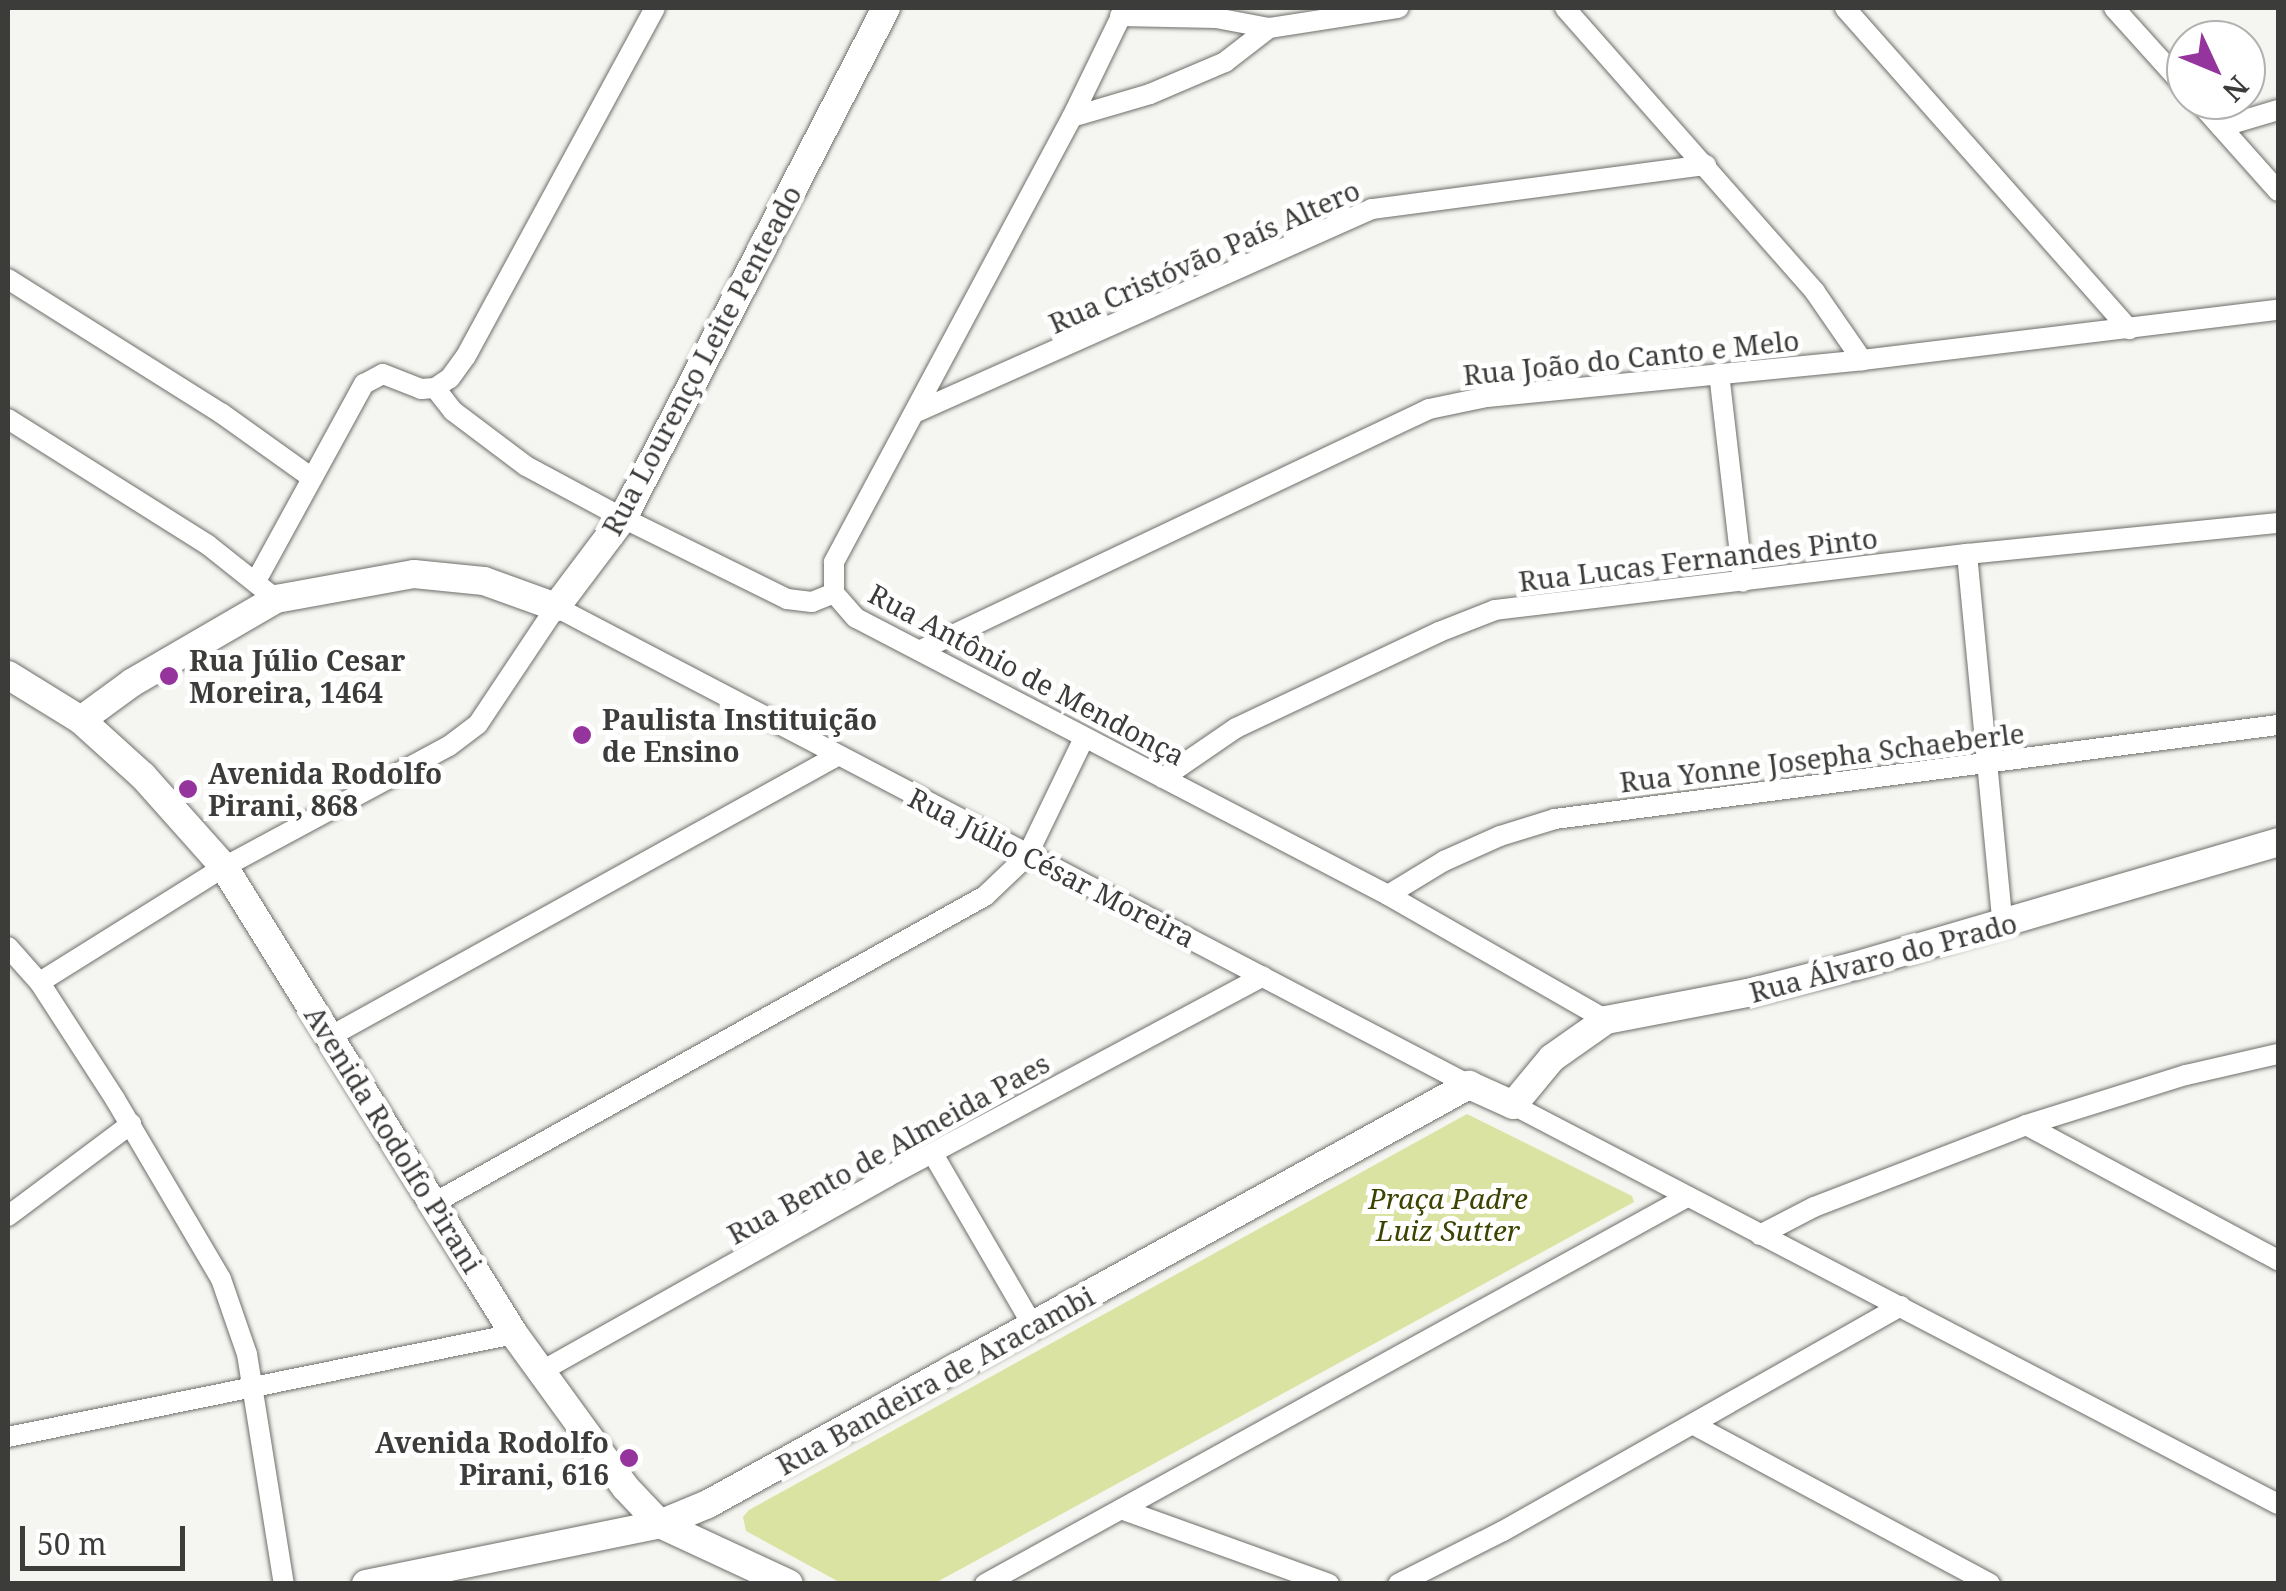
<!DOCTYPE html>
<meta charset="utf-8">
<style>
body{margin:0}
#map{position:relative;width:2286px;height:1591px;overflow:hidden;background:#f5f6f1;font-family:"Noto Serif",serif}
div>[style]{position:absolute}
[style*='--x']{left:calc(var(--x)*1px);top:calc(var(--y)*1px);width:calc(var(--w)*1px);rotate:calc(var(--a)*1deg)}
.green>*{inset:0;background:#dae3a1}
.roads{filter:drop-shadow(0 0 2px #6d6e6a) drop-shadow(0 0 2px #6d6e6a)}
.street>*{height:20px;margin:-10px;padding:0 10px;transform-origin:10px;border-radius:10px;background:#fff}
.secondary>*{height:28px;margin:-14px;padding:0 14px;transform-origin:14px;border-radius:14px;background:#fff}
.dots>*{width:28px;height:28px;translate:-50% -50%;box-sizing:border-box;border:5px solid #fff;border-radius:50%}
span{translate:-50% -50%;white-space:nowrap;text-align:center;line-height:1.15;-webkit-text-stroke:10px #fff;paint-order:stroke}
.street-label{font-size:28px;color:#3c3c3a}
.poi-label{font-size:28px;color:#3c3c3a;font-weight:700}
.left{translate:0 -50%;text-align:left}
.right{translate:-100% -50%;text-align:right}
.park-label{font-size:28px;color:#3d4300;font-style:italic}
.frame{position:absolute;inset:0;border:10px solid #3c3c3a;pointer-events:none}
.north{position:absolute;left:2166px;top:20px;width:100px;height:100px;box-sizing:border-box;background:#fff;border:2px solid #b1b1b0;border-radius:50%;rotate:134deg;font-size:28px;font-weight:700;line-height:40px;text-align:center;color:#3c3c3a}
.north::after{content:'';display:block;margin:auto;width:35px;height:45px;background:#94349c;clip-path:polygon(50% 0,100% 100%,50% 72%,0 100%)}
.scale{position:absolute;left:20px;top:1526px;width:165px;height:45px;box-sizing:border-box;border:5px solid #3c3c3a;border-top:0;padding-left:12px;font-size:30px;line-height:35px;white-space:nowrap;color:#3c3c3a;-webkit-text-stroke:8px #fff;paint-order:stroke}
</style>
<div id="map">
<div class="green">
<i style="clip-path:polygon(1467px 1114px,1632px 1196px,1634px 1202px,935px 1583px,841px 1583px,746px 1531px,743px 1517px,749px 1510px)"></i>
</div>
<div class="roads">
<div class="street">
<i style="--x:1125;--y:8;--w:121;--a:115.9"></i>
<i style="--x:1072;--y:117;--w:505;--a:118.14"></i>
<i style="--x:834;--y:562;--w:31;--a:90"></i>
<i style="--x:834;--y:593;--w:33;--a:49"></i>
<i style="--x:856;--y:618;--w:600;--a:27.5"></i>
<i style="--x:1388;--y:895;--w:251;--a:29.8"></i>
<i style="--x:1565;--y:8;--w:378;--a:48.6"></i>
<i style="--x:1815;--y:292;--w:83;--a:55.3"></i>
<i style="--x:1845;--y:8;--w:429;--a:48.5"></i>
<i style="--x:2114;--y:8;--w:108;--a:48"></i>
<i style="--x:1120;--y:16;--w:96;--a:1.2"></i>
<i style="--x:1216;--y:18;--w:54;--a:10.7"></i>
<i style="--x:1269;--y:28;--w:131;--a:-8.8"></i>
<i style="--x:2197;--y:100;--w:122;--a:48.3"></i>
<i style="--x:1072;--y:117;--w:81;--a:-16.4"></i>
<i style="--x:1150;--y:94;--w:82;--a:-23.1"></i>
<i style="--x:1225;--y:62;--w:56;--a:-37.7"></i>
<i style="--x:2221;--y:127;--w:59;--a:-16.6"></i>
<i style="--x:8;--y:279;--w:252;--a:32.2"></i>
<i style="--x:221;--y:413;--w:112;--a:35.5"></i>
<i style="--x:1719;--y:373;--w:210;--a:83.4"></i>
<i style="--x:435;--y:388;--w:29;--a:52"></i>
<i style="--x:453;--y:411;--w:91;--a:37"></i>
<i style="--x:526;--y:466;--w:110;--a:28.2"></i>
<i style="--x:623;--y:518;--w:183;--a:26.3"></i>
<i style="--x:787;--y:599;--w:25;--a:7"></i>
<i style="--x:812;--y:602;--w:24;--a:-22"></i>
<i style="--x:435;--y:388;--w:18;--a:-34"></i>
<i style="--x:450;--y:378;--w:27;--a:-54"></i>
<i style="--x:466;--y:356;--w:396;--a:-61.5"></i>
<i style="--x:914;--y:413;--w:501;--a:-24.01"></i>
<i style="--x:1372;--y:209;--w:337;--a:-7.5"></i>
<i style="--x:8;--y:419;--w:236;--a:32.2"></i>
<i style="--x:208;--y:545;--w:87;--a:38.5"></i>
<i style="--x:1967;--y:554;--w:374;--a:84.5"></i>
<i style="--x:256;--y:581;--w:225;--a:-61.3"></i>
<i style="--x:364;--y:384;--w:21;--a:-28"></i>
<i style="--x:383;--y:374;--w:41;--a:21.5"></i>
<i style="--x:421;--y:389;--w:14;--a:-4"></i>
<i style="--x:921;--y:650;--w:562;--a:-25.38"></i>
<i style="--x:1429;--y:409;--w:59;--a:-11.7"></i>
<i style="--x:1487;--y:397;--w:377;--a:-5.6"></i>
<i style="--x:1862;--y:360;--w:419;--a:-6.9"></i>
<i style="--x:1163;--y:778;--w:88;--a:-34.4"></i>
<i style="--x:1236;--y:728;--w:225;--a:-25.3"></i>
<i style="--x:1439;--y:632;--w:60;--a:-21.4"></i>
<i style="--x:1495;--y:610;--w:475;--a:-6.8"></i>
<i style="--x:1967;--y:554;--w:313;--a:-5.7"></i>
<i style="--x:1388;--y:895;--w:66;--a:-31.3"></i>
<i style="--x:1444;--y:861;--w:61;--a:-24.1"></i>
<i style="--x:1500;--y:836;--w:58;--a:-17.2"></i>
<i style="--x:1555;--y:819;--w:729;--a:-7.41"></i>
<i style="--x:8;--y:947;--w:48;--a:48.4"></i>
<i style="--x:40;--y:983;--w:138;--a:57.1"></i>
<i style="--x:115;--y:1099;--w:209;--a:59.5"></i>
<i style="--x:221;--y:1279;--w:79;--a:70.9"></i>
<i style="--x:247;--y:1354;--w:233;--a:80.9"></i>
<i style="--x:40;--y:982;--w:217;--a:-32"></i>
<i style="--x:224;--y:867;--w:255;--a:-28.3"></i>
<i style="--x:449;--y:746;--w:36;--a:-37"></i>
<i style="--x:478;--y:724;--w:141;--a:-56.3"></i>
<i style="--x:556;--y:607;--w:1031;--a:27.63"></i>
<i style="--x:331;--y:1036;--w:578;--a:-28.96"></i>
<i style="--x:1513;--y:1105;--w:863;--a:27.55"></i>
<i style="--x:2026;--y:1125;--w:286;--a:28.2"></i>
<i style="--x:933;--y:1154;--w:197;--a:59.8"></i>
<i style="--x:434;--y:1203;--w:631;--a:-29.13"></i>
<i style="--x:985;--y:896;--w:58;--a:-43.6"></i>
<i style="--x:1027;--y:856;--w:131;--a:-64.2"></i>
<i style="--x:8;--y:1216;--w:154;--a:-36.8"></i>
<i style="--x:1760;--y:1235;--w:61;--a:-27.4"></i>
<i style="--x:1814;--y:1207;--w:227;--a:-21.1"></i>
<i style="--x:2026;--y:1125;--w:168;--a:-17.4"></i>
<i style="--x:2186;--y:1075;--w:94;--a:-12.9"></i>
<i style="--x:540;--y:1372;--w:398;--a:-29.3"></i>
<i style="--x:887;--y:1177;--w:426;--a:-28.1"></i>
<i style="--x:1694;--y:1425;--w:336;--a:28.2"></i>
<i style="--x:8;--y:1437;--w:516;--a:-11.51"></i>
<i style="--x:1121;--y:1509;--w:221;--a:19.8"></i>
<i style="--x:985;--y:1584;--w:799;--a:-28.87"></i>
<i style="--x:1398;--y:1584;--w:118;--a:-26.8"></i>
<i style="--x:1503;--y:1531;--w:457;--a:-29.5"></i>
</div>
<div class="secondary">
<i style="--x:8;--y:675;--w:86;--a:31.7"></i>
<i style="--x:81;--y:720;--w:84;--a:42.1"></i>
<i style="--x:143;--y:776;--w:122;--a:48.3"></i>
<i style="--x:224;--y:867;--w:550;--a:58.16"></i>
<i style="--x:514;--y:1334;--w:190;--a:54"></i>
<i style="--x:626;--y:1488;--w:50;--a:46.6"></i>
<i style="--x:660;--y:1524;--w:142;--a:24.9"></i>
<i style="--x:81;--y:720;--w:64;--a:-36.2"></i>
<i style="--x:133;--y:682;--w:165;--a:-30.1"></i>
<i style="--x:276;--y:599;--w:140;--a:-10.3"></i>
<i style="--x:414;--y:574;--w:70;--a:5.7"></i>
<i style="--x:484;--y:581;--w:77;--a:19.9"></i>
<i style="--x:556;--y:607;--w:111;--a:-53"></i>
<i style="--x:623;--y:518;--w:574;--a:-62.72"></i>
<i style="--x:366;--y:1584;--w:300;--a:-11.5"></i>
<i style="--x:660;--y:1524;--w:52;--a:-22.6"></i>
<i style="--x:708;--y:1504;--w:869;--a:-28.84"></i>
<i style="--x:1469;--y:1085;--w:48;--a:24.4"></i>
<i style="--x:1513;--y:1105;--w:61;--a:-50.3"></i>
<i style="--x:1552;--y:1058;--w:66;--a:-35.1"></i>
<i style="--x:1606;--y:1020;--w:145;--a:-10.8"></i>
<i style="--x:1748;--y:993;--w:110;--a:-14.2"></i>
<i style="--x:1855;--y:966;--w:441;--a:-16.3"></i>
</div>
</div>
<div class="dots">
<i style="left:169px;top:676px;background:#94349c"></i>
<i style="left:582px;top:735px;background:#94349c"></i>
<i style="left:188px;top:789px;background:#94349c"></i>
<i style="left:629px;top:1458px;background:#94349c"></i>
</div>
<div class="street-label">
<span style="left:1204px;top:256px;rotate:-24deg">Rua Cristóvão País Altero</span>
<span style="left:1631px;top:357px;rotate:-6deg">Rua João do Canto e Melo</span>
<span style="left:701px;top:360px;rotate:-62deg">Rua Lourenço Leite Penteado</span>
<span style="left:1698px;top:559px;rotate:-7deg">Rua Lucas Fernandes Pinto</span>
<span style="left:1027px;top:674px;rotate:28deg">Rua Antônio de Mendonça</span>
<span style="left:1822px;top:757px;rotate:-7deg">Rua Yonne Josepha Schaeberle</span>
<span style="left:1052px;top:867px;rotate:27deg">Rua Júlio César Moreira</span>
<span style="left:1883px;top:957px;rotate:-15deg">Rua Álvaro do Prado</span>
<span style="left:394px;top:1139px;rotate:58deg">Avenida Rodolfo Pirani</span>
<span style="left:888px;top:1148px;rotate:-29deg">Rua Bento de Almeida Paes</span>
<span style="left:935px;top:1380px;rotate:-29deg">Rua Bandeira de Aracambi</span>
</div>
<div class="poi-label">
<span class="left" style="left:189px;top:676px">Rua Júlio Cesar<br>Moreira, 1464</span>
<span class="left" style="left:602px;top:735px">Paulista Instituição<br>de Ensino</span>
<span class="left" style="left:208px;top:789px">Avenida Rodolfo<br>Pirani, 868</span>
<span class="right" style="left:609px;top:1458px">Avenida Rodolfo<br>Pirani, 616</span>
</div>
<div class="park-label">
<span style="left:1448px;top:1214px">Praça Padre<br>Luiz Sutter</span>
</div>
<div class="frame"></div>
<div class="north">N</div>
<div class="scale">50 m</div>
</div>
